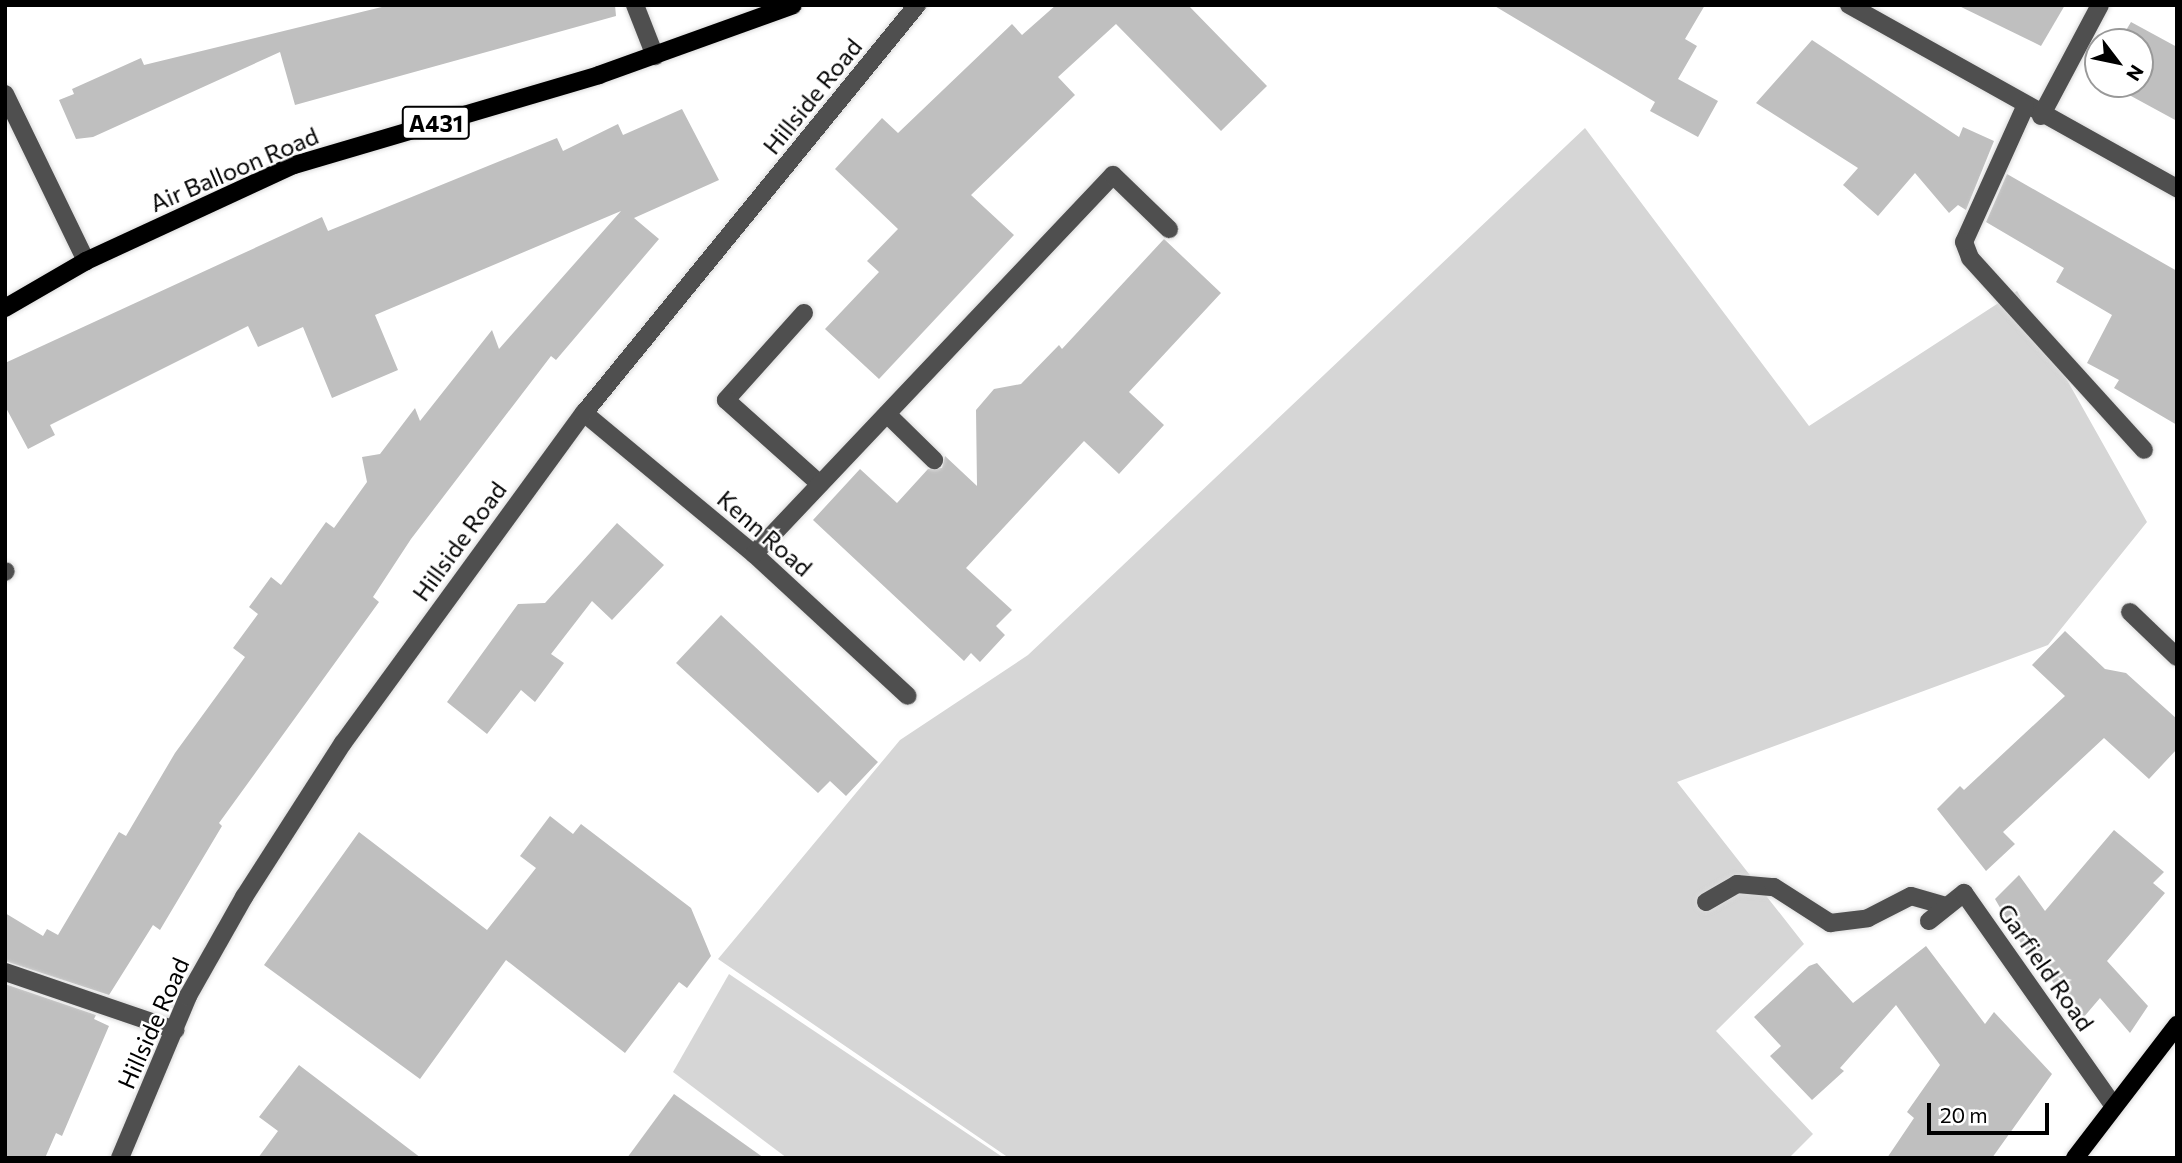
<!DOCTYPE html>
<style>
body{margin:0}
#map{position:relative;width:2182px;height:1163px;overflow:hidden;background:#fff;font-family:Commissioner,sans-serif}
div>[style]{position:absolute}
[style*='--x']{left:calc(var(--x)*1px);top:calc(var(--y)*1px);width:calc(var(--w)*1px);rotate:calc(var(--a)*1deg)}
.green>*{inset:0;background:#d6d6d6}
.building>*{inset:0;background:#bfbfbf}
.roads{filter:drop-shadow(0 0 2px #dbdbdb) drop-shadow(0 0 2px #dbdbdb)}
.minor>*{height:18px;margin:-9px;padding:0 9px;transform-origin:9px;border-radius:9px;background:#4f4f4f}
.major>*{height:18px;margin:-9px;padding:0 9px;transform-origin:9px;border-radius:9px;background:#000}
span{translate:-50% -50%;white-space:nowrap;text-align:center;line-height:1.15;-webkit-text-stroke:5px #fff;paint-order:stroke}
.shield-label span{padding:2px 5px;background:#fff;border:2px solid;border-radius:5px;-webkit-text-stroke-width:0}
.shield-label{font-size:23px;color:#000;font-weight:700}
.street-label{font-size:24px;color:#000}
.frame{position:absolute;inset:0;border:7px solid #000;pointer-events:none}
.north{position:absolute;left:2084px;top:28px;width:70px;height:70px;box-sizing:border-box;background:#fff;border:2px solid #999;border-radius:50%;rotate:122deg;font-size:19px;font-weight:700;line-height:28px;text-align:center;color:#000}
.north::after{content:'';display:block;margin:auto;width:24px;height:32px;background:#000;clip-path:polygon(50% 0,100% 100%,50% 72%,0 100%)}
.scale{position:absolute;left:1927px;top:1103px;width:122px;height:32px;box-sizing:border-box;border:4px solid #000;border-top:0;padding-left:9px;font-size:21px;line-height:24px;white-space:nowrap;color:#000;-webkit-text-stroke:5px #fff;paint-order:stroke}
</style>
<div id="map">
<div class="green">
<i style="clip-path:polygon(1585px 128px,1809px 426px,2017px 291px,2147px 522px,2048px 645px,1677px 782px,1804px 944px,1716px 1031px,1813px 1134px,1789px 1158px,1009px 1158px,718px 959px,900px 740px,1028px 655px)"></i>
<i style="clip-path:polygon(729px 974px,1004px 1158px,787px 1158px,673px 1072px)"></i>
</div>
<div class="building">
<i style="clip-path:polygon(390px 5px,615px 5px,616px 16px,295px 105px,280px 52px,93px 137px,76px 139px,59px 100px,74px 94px,72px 89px,141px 58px,144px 65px)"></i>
<i style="clip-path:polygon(1056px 5px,1188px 5px,1267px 86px,1221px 131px,1116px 24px,1058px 77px,1075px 95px,971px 195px,1014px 235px,879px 379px,825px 329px,879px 272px,867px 261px,898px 229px,835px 169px,882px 118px,898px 133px,1012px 24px,1022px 35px)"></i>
<i style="clip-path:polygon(1493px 5px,1705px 5px,1685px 39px,1697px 46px,1678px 79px,1718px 101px,1698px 137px,1650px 111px,1655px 102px)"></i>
<i style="clip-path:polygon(1957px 5px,2065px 5px,2041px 46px)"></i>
<i style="clip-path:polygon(2131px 22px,2177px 47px,2177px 121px,2109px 84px,2140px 84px,2140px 42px,2119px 42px)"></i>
<i style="clip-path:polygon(1812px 40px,1959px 137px,1963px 127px,1994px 141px,1966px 210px,1958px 205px,1949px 213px,1915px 173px,1878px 216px,1843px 185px,1858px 168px,1756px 103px)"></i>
<i style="clip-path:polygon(682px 109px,719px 180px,634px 218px,659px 239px,556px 360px,551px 356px,411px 539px,373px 597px,379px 602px,219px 823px,222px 826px,160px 930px,153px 925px,109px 995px,5px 961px,5px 913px,43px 936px,47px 929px,58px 935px,119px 832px,126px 836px,175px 753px,245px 657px,233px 648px,258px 614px,249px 607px,271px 577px,281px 585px,326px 522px,334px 528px,367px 482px,362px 457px,380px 454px,415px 408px,420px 421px,492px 330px,499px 349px,621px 211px,375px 315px,398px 370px,332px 398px,303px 327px,258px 347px,248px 326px,50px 425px,55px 435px,28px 449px,5px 406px,5px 363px,322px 217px,328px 231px,557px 138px,563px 151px,618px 124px,623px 135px)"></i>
<i style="clip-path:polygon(2007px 174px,2177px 271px,2177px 425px,2114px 388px,2119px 380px,2087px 363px,2112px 315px,2056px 282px,2064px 268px,1986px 222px)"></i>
<i style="clip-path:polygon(1164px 239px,1221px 293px,1129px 392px,1164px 425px,1119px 474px,1084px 441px,966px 568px,1012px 610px,996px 626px,1005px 635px,980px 662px,971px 653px,964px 661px,813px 520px,860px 469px,897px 503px,928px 469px,942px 468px,945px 456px,977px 486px,976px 410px,994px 389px,1021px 384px,1059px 345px,1062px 349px)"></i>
<i style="clip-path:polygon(617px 523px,664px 565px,612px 620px,592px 601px,551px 654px,564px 663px,535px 702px,521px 690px,487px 734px,447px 702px,518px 604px,545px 603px)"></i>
<i style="clip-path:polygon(721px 615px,878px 762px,846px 796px,830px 781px,818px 793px,676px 663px)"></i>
<i style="clip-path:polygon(2065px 631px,2105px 669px,2126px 673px,2177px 719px,2177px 749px,2149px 779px,2104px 738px,2003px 832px,2015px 844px,1986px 871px,1937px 809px,1960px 786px,1964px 790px,2065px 696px,2032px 665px)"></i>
<i style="clip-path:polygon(550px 816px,573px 834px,581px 824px,691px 908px,711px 956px,687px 988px,679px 982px,625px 1053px,506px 960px,420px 1079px,264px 965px,359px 832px,487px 930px,536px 868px,520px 856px)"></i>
<i style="clip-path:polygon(2114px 830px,2164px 872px,2153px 883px,2165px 893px,2107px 961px,2148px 1006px,2130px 1033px,2100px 998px,2083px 1018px,2022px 945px,1995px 899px,2019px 875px,2045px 911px)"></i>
<i style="clip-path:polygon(1926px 946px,1985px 1024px,1994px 1012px,2052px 1074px,1992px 1158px,1887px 1158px,1914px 1118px,1907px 1112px,1940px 1065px,1896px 1005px,1840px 1068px,1844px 1071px,1812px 1100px,1770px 1056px,1781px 1046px,1754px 1017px,1809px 966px,1817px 963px,1853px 1003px)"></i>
<i style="clip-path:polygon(5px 984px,96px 1015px,94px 1019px,109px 1026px,62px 1136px,56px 1133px,45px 1158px,5px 1158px)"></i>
<i style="clip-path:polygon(299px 1065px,421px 1158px,258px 1158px,278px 1131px,259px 1117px)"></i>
<i style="clip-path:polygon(674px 1094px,764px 1158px,627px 1158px)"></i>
</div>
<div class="roads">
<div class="minor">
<i style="--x:635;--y:5;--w:55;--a:68.6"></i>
<i style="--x:1849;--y:5;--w:376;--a:29.2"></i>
<i style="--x:5;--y:94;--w:186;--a:64.1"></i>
<i style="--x:2025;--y:107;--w:148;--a:114.3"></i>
<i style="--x:1964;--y:242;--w:17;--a:69"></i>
<i style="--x:1970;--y:258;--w:259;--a:47.8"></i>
<i style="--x:2041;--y:116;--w:126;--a:-62"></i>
<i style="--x:804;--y:313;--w:117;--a:131.9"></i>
<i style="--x:726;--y:400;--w:126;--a:41.8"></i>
<i style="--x:584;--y:413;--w:221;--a:39.7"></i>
<i style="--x:754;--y:554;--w:209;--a:42.7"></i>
<i style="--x:887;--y:414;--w:66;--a:44.4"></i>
<i style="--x:754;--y:554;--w:522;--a:-46.55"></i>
<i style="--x:1113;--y:175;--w:78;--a:44"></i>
<i style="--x:5;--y:572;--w:1;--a:-45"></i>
<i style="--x:2130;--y:612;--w:65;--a:43.8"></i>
<i style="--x:1706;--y:902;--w:36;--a:-30"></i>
<i style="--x:1737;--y:884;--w:37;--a:5"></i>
<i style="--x:1774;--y:887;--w:67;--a:32.7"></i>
<i style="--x:1830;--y:923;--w:38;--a:-7"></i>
<i style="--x:1868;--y:918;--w:48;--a:-27.1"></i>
<i style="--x:1911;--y:896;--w:37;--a:16"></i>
<i style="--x:1929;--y:921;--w:45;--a:-38.7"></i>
<i style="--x:1964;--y:893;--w:259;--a:54.9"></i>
<i style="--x:5;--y:972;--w:180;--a:18.8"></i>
<i style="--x:120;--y:1158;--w:176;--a:-67.2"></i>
<i style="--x:188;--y:996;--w:114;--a:-60.5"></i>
<i style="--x:244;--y:897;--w:183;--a:-57.3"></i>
<i style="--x:343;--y:743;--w:409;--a:-53.9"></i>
<i style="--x:584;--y:413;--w:527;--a:-50.78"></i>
</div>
<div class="major">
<i style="--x:5;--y:308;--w:94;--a:-30.1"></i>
<i style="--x:86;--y:261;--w:229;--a:-24.8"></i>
<i style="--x:294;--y:165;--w:318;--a:-16.4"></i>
<i style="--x:599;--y:75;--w:206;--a:-19.8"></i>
<i style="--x:2075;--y:1158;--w:168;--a:-52.5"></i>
</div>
</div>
<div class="shield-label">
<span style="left:436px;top:123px">A431</span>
</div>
<div class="street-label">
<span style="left:812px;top:96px;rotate:-51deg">Hillside Road</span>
<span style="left:234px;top:169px;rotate:-23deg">Air Balloon Road</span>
<span style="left:765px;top:533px;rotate:41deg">Kenn Road</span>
<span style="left:459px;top:541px;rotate:-54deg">Hillside Road</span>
<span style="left:2046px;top:967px;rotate:55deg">Garfield Road</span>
<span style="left:153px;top:1023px;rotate:-66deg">Hillside Road</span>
</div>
<div class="frame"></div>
<div class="north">N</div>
<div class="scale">20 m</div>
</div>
